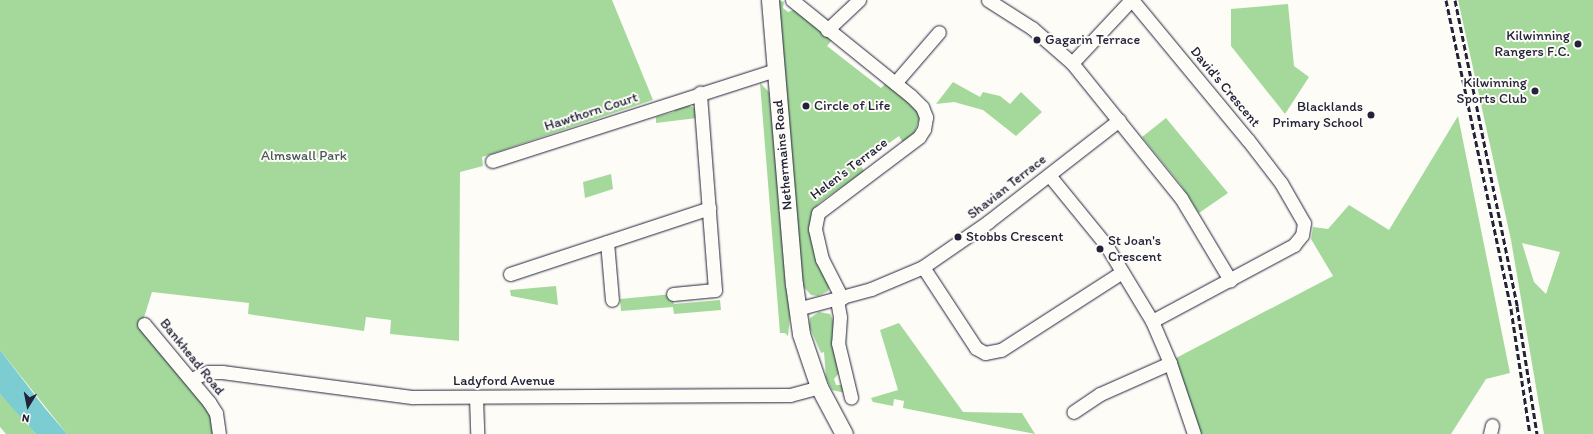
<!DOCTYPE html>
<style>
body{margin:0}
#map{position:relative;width:1593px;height:434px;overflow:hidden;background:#fdfcf7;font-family:Itim,sans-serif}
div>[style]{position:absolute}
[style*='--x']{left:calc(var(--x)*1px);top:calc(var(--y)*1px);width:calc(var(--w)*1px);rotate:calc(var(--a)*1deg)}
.green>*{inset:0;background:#a5d99b}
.water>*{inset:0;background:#7bcdd1}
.roads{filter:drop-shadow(0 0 1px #22223b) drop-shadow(0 0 1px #22223b)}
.minor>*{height:13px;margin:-6.5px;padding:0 6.5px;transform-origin:6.5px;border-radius:6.5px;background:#fdfcf7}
.major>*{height:17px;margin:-8.5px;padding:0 8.5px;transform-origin:8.5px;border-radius:8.5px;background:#fdfcf7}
.rail>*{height:3px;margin-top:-1.5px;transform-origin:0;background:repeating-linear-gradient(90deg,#22223b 0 6px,transparent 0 9px)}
.dots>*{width:11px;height:11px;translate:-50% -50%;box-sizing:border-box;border:2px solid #fdfcf7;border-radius:50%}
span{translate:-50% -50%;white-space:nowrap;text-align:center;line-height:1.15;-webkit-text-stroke:4px #fdfcf7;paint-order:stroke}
.poi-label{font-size:14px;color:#22223b}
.right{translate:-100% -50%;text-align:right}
.left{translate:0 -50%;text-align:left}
.street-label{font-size:14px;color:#22223b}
.park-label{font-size:14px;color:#495958}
.north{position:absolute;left:8px;top:386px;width:40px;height:40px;-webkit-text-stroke:3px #fdfcf7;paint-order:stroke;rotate:190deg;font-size:11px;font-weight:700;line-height:16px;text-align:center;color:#22223b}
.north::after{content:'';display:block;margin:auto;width:14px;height:18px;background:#22223b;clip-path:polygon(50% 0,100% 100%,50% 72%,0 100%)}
</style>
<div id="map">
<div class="green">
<i style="clip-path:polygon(0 0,612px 0,653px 100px,482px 157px,483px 166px,460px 172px,459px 341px,390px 334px,391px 320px,366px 317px,364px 331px,248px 314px,249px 303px,152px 292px,141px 327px,206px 406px,213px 421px,215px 434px,67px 434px,0 350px)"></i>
<i style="clip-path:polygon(778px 0,784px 2px,783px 8px,788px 12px,796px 9px,833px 39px,827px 46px,881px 88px,887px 82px,916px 106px,920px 117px,914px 134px,903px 143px,899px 136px,860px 164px,864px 171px,819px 203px,813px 210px,830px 286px,828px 291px,818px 296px,811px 295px,802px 285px)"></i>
<i style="clip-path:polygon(evenodd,1458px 0,1593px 0,1593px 434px,1544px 434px,1511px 240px,1458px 0,1522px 243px,1560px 252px,1546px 294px,1534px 282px,1522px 243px)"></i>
<i style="clip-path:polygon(1288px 4px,1294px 66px,1309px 77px,1285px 114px,1231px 46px,1231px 9px)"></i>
<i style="clip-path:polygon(953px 82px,980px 97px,983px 92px,1000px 96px,1010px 104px,1021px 92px,1042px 112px,1016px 136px,983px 110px,954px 102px,936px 104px)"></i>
<i style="clip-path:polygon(760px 83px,772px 95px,790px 317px,788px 336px,785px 333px,780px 333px)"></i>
<i style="clip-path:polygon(686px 105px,695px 108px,697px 118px,656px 123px,656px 117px,674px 112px,677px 107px)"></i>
<i style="clip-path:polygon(1458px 116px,1510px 373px,1486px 379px,1451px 434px,1199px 434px,1176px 358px,1333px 276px,1311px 239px,1313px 227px,1328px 229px,1349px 205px,1389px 230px)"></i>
<i style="clip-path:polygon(1166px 118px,1228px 193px,1199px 213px,1181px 185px,1142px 137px)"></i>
<i style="clip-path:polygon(611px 174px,613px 189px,585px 198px,583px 182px)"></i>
<i style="clip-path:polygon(556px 286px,558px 305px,511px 296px,510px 290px)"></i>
<i style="clip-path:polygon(673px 294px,674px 304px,720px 300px,721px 310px,674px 314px,673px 307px,621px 311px,620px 299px)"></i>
<i style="clip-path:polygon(819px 312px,830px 314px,836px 326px,839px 373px,834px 379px,836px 385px,842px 385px,845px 393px,832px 390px,826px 378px,824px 352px,821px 353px,809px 326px,810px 318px)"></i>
<i style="clip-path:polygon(899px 323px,963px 412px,1022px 413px,1035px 434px,903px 408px,904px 401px,894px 399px,893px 406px,873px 402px,871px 398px,898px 390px,880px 330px)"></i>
<i style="clip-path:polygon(0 394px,17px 411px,36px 434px,6px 434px,0 427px)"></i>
</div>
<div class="water">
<i style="clip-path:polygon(0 350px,44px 407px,67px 434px,36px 434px,0 394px)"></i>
</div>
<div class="roads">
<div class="minor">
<i style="--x:792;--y:0;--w:153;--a:38.9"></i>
<i style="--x:911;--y:96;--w:16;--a:45"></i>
<i style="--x:922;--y:107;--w:11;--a:68"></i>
<i style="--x:926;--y:117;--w:12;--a:99"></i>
<i style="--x:924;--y:129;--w:9;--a:122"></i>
<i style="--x:919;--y:137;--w:126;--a:143"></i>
<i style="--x:818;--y:213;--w:16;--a:101"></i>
<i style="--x:815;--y:229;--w:31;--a:77"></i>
<i style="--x:822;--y:259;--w:44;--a:62.9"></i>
<i style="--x:988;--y:0;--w:52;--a:32.5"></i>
<i style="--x:1032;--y:28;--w:53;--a:41.2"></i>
<i style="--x:1072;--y:63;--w:174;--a:51.1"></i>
<i style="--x:1181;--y:198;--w:96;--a:59.1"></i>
<i style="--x:1132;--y:0;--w:182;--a:50.4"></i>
<i style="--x:1248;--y:140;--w:54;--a:52.5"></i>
<i style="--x:1281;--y:183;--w:46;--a:60.1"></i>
<i style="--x:1304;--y:223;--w:12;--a:99"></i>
<i style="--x:1302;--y:235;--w:13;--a:129"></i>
<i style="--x:1294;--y:245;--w:161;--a:151.8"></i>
<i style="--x:827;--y:30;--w:44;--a:-43.2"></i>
<i style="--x:1072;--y:63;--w:86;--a:-46.9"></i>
<i style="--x:895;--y:83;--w:67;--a:-49.2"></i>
<i style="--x:492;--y:161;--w:298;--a:-17.8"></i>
<i style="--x:1049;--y:175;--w:90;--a:50.8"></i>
<i style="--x:1106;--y:245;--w:89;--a:58.8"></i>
<i style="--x:1152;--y:321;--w:46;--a:66.8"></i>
<i style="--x:1170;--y:363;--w:77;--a:156.1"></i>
<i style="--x:1100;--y:394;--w:32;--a:146"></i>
<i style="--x:607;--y:242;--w:58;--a:85.1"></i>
<i style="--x:923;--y:267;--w:97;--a:56.8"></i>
<i style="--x:976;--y:348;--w:10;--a:29"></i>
<i style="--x:985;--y:353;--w:16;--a:-11"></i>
<i style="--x:1001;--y:350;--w:144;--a:-32.8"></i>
<i style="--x:510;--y:274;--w:210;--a:-18.3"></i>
<i style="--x:673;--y:294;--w:42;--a:-5.4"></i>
<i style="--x:715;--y:290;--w:198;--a:-94.4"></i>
<i style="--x:837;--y:300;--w:17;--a:80"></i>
<i style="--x:840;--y:317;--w:26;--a:94"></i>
<i style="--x:838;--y:343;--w:56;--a:76.5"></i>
<i style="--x:797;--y:309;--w:77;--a:-15.1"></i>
<i style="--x:871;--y:289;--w:56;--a:-22.9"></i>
<i style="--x:923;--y:267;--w:79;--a:-34.7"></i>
<i style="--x:988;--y:222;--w:166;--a:-37.9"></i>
<i style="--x:144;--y:324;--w:102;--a:50.2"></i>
<i style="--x:209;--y:402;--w:13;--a:58"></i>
<i style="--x:216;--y:413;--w:21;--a:82"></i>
<i style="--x:1170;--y:363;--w:75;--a:71.3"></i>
<i style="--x:191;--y:379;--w:18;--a:-22"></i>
<i style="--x:208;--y:372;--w:14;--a:0"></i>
<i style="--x:222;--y:372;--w:193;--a:7.5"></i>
<i style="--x:413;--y:397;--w:377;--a:-0.3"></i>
<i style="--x:790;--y:395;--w:30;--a:-15"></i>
<i style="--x:476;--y:397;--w:37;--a:88"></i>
<i style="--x:1490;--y:434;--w:9;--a:-77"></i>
</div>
<div class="major">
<i style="--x:770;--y:0;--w:285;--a:85.2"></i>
<i style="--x:794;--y:284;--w:50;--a:82"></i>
<i style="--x:801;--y:334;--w:56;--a:71.2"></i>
<i style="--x:819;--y:387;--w:53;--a:62"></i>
</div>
</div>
<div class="rail">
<i style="--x:1446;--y:0;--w:316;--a:78.1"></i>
<i style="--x:1511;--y:309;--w:126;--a:81.4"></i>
<i style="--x:1455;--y:0;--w:312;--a:78.5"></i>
<i style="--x:1517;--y:306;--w:130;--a:81.1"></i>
</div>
<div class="dots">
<i style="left:1037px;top:40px;background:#22223b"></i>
<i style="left:1578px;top:44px;background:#22223b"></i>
<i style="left:1535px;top:91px;background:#22223b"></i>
<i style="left:806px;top:106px;background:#22223b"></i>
<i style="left:1371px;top:115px;background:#22223b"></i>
<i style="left:958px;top:237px;background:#22223b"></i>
<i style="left:1100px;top:249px;background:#22223b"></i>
</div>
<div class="poi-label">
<span class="right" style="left:1570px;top:44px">Kilwinning<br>Rangers F.C.</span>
<span class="left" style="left:1045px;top:40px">Gagarin Terrace</span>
<span class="right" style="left:1527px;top:91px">Kilwinning<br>Sports Club</span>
<span class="left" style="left:814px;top:106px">Circle of Life</span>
<span class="right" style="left:1363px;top:115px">Blacklands<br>Primary School</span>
<span class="left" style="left:966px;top:237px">Stobbs Crescent</span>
<span class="left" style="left:1108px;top:249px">St Joan's<br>Crescent</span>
</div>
<div class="street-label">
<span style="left:1225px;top:87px;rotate:50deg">David's Crescent</span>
<span style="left:591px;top:112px;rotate:-18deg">Hawthorn Court</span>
<span style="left:783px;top:155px;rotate:-95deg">Nethermains Road</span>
<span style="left:849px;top:169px;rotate:-37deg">Helen's Terrace</span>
<span style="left:1007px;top:187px;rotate:-38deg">Shavian Terrace</span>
<span style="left:192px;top:357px;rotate:51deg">Bankhead Road</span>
<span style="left:504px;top:381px">Ladyford Avenue</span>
</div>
<div class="park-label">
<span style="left:304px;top:156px">Almswall Park</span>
</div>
<div class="north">N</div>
</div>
